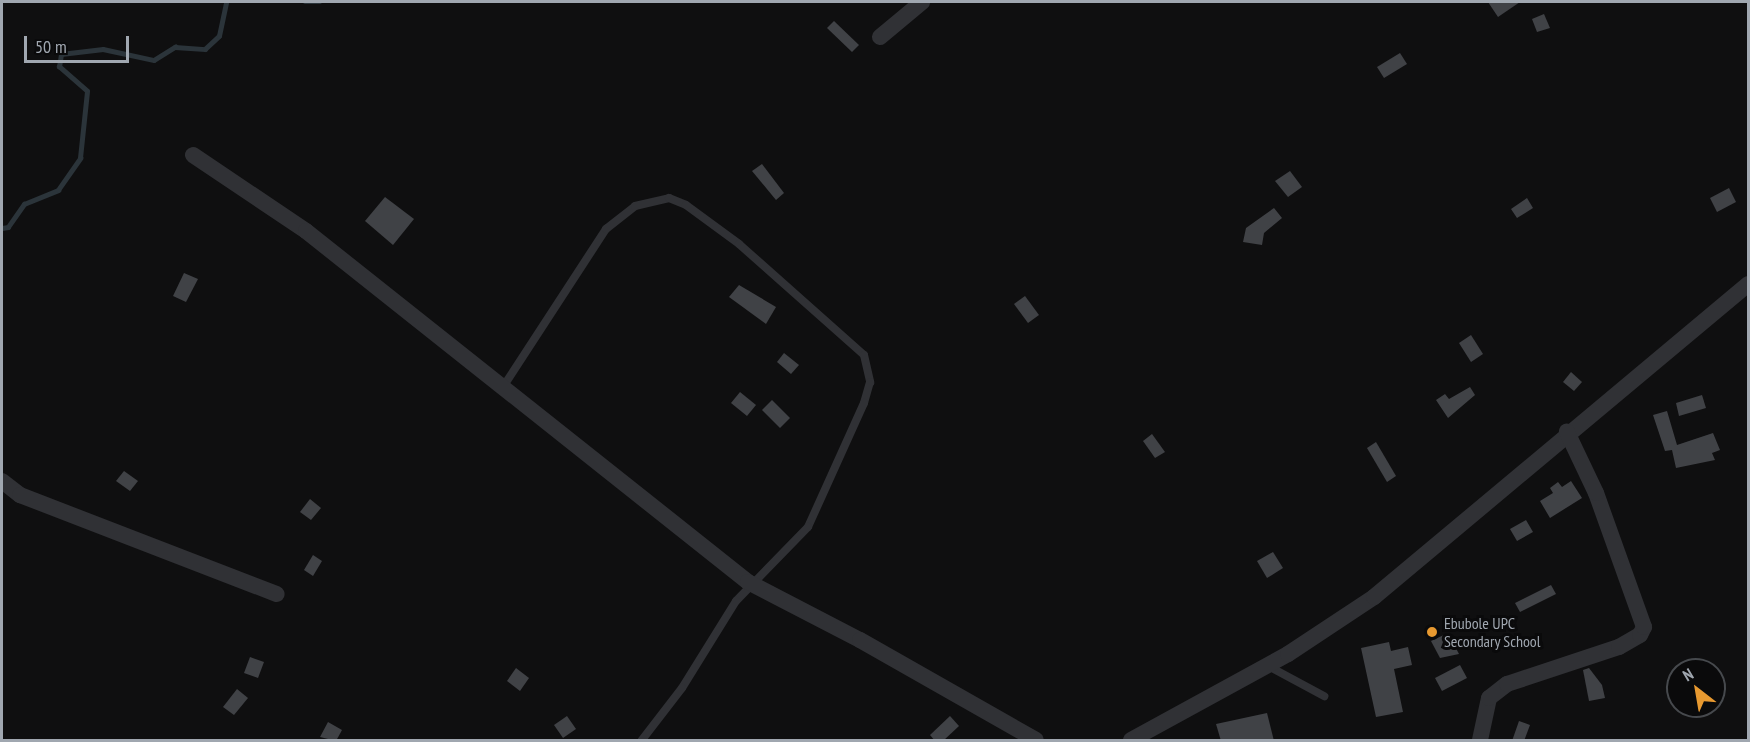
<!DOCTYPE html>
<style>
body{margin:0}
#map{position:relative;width:1750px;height:742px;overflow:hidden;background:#0f0f10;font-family:"PT Sans Narrow",sans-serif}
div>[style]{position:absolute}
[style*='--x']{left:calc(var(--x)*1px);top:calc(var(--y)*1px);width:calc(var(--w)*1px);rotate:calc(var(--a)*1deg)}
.stream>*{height:4.5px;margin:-2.25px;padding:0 2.25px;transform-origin:2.25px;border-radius:2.25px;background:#2b343a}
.building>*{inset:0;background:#404246}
.lane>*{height:8px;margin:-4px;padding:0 4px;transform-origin:4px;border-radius:4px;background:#303135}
.street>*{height:16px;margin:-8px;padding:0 8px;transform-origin:8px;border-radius:8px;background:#303135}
.dots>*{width:16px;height:16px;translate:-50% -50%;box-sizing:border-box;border:3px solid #0a0a0b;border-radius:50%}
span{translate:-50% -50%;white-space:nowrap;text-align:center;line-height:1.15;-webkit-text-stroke:6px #0a0a0b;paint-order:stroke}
.poi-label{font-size:16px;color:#a0a7b0}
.left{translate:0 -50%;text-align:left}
.frame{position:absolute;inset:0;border:3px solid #a0a7b0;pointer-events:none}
.north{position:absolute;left:1666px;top:658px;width:60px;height:60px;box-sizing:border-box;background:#0a0a0b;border:2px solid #46494d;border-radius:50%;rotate:329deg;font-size:16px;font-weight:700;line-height:24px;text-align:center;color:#a0a7b0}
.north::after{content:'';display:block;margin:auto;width:21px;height:27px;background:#e79930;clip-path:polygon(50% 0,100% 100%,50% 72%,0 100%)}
.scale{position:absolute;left:24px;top:36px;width:105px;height:27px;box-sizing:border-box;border:3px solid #a0a7b0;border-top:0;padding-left:8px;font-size:18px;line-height:21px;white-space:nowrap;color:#a0a7b0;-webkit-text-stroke:4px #0a0a0b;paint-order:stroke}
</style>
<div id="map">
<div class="stream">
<i style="--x:305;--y:2;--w:15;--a:0"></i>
<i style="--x:2;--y:228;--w:6;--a:-9"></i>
<i style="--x:8;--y:227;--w:28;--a:-55"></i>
<i style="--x:24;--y:204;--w:37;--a:-22"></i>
<i style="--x:58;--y:190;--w:39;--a:-55"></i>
<i style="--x:80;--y:158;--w:67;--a:-84"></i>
<i style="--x:87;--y:91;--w:37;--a:-139"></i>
<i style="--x:59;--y:67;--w:13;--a:-81"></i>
<i style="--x:61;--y:54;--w:42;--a:-6.8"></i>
<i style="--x:103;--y:49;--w:52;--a:12.2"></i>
<i style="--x:154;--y:60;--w:25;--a:-32"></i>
<i style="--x:175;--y:47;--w:30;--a:4"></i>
<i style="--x:205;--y:49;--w:19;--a:-43"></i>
<i style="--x:219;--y:36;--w:35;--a:-78"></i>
</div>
<div class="building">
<i style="clip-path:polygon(1488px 2px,1520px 2px,1498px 17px)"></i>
<i style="clip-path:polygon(1544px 14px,1550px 28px,1537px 32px,1532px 19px)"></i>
<i style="clip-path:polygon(834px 21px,859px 45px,852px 52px,827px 28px)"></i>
<i style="clip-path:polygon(1400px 53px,1407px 64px,1384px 78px,1377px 67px)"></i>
<i style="clip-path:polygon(762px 164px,784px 193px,776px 200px,752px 171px)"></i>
<i style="clip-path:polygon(1290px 171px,1302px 187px,1288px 197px,1275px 181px)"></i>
<i style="clip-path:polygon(1729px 188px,1736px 202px,1717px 212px,1710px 198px)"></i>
<i style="clip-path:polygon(385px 197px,414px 219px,393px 245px,365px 221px)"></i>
<i style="clip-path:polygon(1527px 198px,1533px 208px,1517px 218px,1511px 209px)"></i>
<i style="clip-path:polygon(1274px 208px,1282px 218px,1264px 233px,1262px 245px,1243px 242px,1246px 228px)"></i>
<i style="clip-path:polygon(184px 273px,198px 279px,186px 302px,173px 296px)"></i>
<i style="clip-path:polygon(739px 285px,776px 307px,766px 324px,729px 297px)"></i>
<i style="clip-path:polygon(1025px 296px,1039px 315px,1028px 323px,1014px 304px)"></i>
<i style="clip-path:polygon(1471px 335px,1483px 354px,1471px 362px,1459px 343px)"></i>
<i style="clip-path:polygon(784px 353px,799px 365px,791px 374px,777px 362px)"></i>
<i style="clip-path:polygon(1571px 372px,1582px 382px,1574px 391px,1563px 382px)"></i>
<i style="clip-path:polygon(1470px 387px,1475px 395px,1448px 418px,1436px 400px,1445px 394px,1449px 399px)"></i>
<i style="clip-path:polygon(740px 392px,756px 405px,747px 416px,731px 403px)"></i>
<i style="clip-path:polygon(1702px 395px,1706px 408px,1679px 416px,1676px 403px)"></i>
<i style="clip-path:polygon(772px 400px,790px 418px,780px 428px,762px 410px)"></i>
<i style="clip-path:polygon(1667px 411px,1677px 445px,1713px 433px,1720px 450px,1712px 453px,1715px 460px,1676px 468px,1672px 450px,1665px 451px,1653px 415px)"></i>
<i style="clip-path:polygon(1152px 434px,1165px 452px,1155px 458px,1143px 441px)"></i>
<i style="clip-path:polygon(1376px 442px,1396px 476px,1387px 482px,1367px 448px)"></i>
<i style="clip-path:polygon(124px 471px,138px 481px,130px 491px,116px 481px)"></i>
<i style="clip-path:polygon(1571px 481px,1582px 498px,1550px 518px,1540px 501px,1553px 493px,1550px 488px,1558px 482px,1562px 487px)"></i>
<i style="clip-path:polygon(310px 499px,321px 508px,311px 520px,300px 512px)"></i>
<i style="clip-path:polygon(1526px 520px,1533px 532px,1517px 541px,1510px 529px)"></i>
<i style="clip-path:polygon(1273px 552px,1283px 568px,1267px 578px,1257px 561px)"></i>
<i style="clip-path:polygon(313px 555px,322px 561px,313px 576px,304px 570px)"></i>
<i style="clip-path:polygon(1551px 585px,1556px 594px,1520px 612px,1515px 603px)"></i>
<i style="clip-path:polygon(1448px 633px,1459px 654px,1440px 658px,1431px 641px)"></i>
<i style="clip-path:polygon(1389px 642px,1391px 651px,1408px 647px,1412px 665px,1394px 669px,1403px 712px,1376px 717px,1361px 648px)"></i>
<i style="clip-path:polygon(250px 657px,264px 662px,258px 678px,244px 673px)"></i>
<i style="clip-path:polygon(1460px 665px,1467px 678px,1442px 691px,1435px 678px)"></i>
<i style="clip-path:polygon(516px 668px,529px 678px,520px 691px,507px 681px)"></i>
<i style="clip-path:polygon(1589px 668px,1602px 685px,1605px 698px,1589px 701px,1583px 670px)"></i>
<i style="clip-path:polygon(237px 689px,248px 698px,234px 715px,223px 707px)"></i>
<i style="clip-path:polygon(1267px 713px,1274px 741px,1221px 741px,1216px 724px)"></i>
<i style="clip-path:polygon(567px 716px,576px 729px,563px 738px,554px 725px)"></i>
<i style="clip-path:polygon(950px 716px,959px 726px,943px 741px,935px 741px,930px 735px)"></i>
<i style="clip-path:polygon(1519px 721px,1530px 725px,1524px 741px,1512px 741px)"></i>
<i style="clip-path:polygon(328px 722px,342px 730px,336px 741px,320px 737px)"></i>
</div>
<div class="lane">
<i style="--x:503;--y:387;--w:189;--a:-56.9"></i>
<i style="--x:606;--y:229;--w:37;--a:-38"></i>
<i style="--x:635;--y:206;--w:35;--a:-13"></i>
<i style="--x:669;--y:198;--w:18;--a:22"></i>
<i style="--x:686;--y:205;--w:66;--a:36.3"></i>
<i style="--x:739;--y:244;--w:167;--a:41.6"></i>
<i style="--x:864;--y:355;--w:28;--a:77"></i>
<i style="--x:870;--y:382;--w:22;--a:106"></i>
<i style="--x:864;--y:403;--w:136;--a:114.3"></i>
<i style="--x:808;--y:527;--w:103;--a:134.2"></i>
<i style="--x:736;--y:601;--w:102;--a:121.8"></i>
<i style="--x:682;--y:688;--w:66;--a:127.6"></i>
<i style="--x:1268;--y:666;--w:64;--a:28.2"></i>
</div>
<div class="street">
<i style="--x:880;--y:37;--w:55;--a:-39.8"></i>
<i style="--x:193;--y:155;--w:136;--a:33.9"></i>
<i style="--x:306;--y:231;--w:564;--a:38.45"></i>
<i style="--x:748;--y:582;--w:126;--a:27.4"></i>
<i style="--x:860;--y:640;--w:202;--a:29.6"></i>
<i style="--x:2;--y:481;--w:23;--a:38"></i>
<i style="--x:20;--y:495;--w:275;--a:21.1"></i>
<i style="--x:1131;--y:740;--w:179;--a:-28.7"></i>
<i style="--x:1288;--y:654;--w:103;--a:-33.5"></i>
<i style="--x:1374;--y:597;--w:488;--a:-39.9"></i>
<i style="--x:1480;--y:740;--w:43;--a:-77.9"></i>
<i style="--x:1489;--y:698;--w:23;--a:-38"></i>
<i style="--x:1507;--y:684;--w:118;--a:-18.3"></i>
<i style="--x:1619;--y:647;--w:24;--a:-30"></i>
<i style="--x:1640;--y:635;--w:9;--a:-63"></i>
<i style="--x:1644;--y:627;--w:142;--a:-109.7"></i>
<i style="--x:1596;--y:493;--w:68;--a:-115.4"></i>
</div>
<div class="dots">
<i style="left:1432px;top:632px;background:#e79930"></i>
</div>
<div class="poi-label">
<span class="left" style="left:1444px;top:632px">Ebubole UPC<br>Secondary School</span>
</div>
<div class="frame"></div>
<div class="north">N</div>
<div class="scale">50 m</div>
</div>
